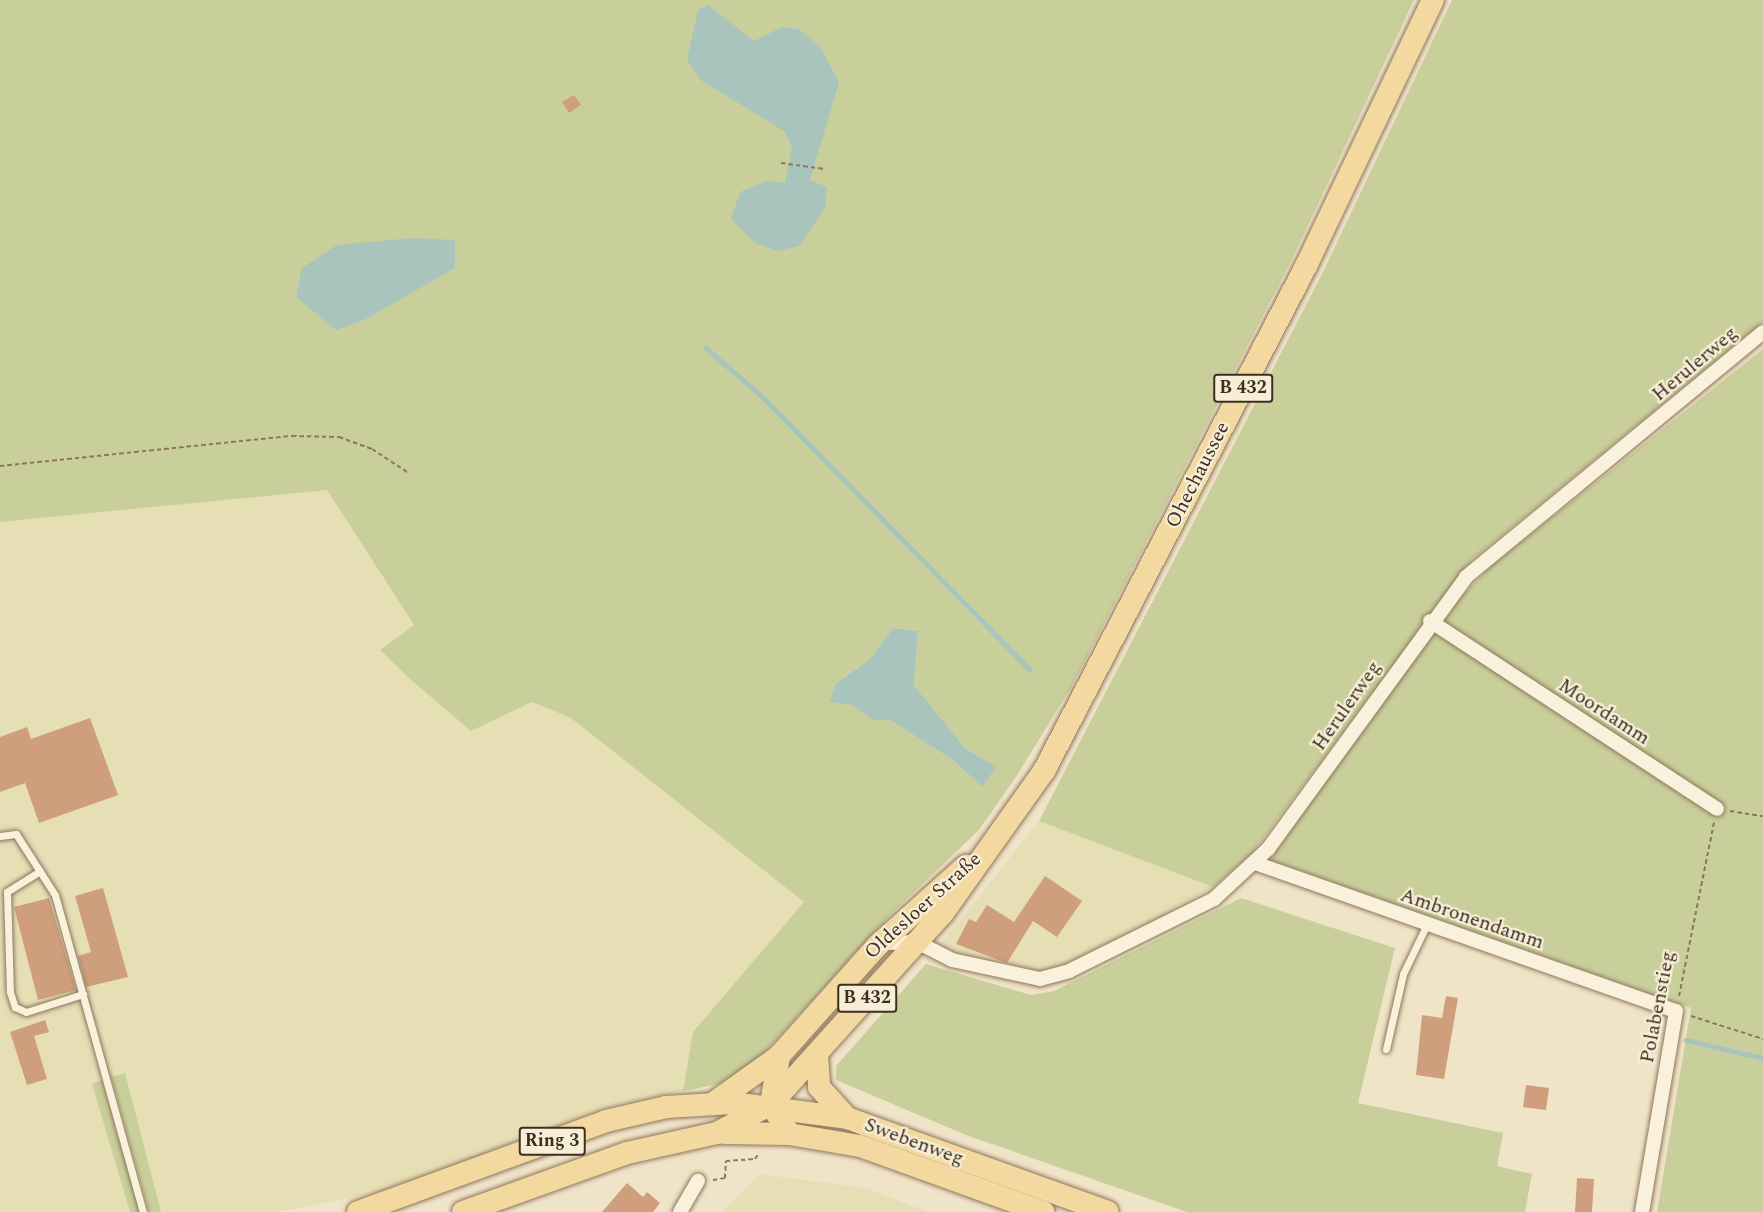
<!DOCTYPE html>
<meta charset="utf-8">
<style>
body{margin:0}
#map{position:relative;width:1763px;height:1212px;overflow:hidden;background:#f0e4c8;font-family:Spectral,serif}
div>[style]{position:absolute}
[style*='--x']{left:calc(var(--x)*1px);top:calc(var(--y)*1px);width:calc(var(--w)*1px);rotate:calc(var(--a)*1deg)}
.farmland>*{inset:0;background:#e6deb5}
.green>*{inset:0;background:#c9cf9b}
.water>*{inset:0;background:#a9c4bc}
.stream>*{height:4.5px;margin:-2.25px;padding:0 2.25px;transform-origin:2.25px;border-radius:2.25px;background:#a9c4bc}
.building>*{inset:0;background:#cf9f7d}
.path>*{height:2px;margin-top:-1px;transform-origin:0;background:repeating-linear-gradient(90deg,#8d765c 0 4.5px,transparent 0 7.5px)}
.roads{filter:drop-shadow(0 0 2px #8d765c) drop-shadow(0 0 2px #8d765c)}
.service>*{height:7px;margin:-3.5px;padding:0 3.5px;transform-origin:3.5px;border-radius:3.5px;background:#faf1dc}
.minor>*{height:14px;margin:-7px;padding:0 7px;transform-origin:7px;border-radius:7px;background:#faf1dc}
.primary>*{height:22px;margin:-11px;padding:0 11px;transform-origin:11px;border-radius:11px;background:#f3d9a0}
span{translate:-50% -50%;white-space:nowrap;text-align:center;line-height:1.15;-webkit-text-stroke:4.5px #f7eed8;paint-order:stroke}
.shield-label span{padding:2px 4px;background:#f7eed8;border:2px solid;border-radius:4px;-webkit-text-stroke-width:0}
.shield-label{font-size:18px;color:#3d2e20;font-weight:700}
.street-label{font-size:20px;color:#3d2e20}
</style>
<div id="map">
<div class="farmland">
<i style="clip-path:polygon(327px 490px,414px 626px,381px 650px,412px 681px,471px 731px,532px 702px,571px 718px,805px 902px,693px 1032px,683px 1091px,607px 1107px,391px 1189px,278px 1212px,161px 1212px,124px 1073px,92px 1084px,130px 1212px,0 1212px,0 522px)"></i>
<i style="clip-path:polygon(1039px 821px,1213px 887px,1081px 961px,1046px 973px,1022px 972px,938px 948px)"></i>
<i style="clip-path:polygon(759px 1174px,866px 1188px,928px 1212px,722px 1212px)"></i>
</div>
<div class="green">
<i style="clip-path:polygon(evenodd,0 0,1414px 0,1292px 259px,1072px 686px,1016px 777px,979px 830px,891px 914px,755px 1063px,719px 1084px,683px 1091px,693px 1032px,804px 902px,571px 718px,532px 702px,471px 731px,412px 681px,380px 650px,414px 625px,327px 490px,0 522px,0 0,893px 628px,918px 631px,914px 685px,965px 748px,995px 767px,982px 787px,954px 761px,890px 720px,872px 720px,836px 683px,869px 660px,893px 628px)"></i>
<i style="clip-path:polygon(1452px 0,1763px 0,1763px 322px,1473px 559px,1253px 852px,1213px 887px,1039px 821px,1322px 274px)"></i>
<i style="clip-path:polygon(1763px 349px,1763px 1212px,1657px 1212px,1691px 1008px,1270px 860px,1441px 618px,1490px 567px)"></i>
<i style="clip-path:polygon(1241px 898px,1395px 948px,1358px 1103px,1503px 1133px,1497px 1166px,1532px 1174px,1525px 1212px,1187px 1212px,966px 1135px,836px 1080px,836px 1066px,926px 964px,1031px 995px,1054px 991px)"></i>
<i style="clip-path:polygon(888px 949px,898px 949px,789px 1074px,781px 1074px)"></i>
<i style="clip-path:polygon(125px 1073px,161px 1212px,149px 1212px,111px 1077px)"></i>
<i style="clip-path:polygon(102px 1080px,140px 1212px,130px 1212px,92px 1084px)"></i>
</div>
<div class="water">
<i style="clip-path:polygon(708px 5px,754px 41px,782px 27px,799px 29px,821px 48px,839px 82px,810px 180px,827px 187px,825px 208px,799px 246px,778px 251px,755px 243px,731px 219px,740px 192px,767px 181px,785px 183px,792px 146px,784px 131px,702px 81px,687px 60px,698px 10px)"></i>
<i style="clip-path:polygon(413px 238px,455px 240px,455px 268px,364px 320px,336px 330px,296px 297px,302px 268px,337px 245px)"></i>
<i style="clip-path:polygon(893px 628px,918px 631px,914px 685px,965px 748px,996px 767px,982px 787px,954px 761px,890px 720px,872px 720px,853px 705px,830px 702px,836px 683px,869px 660px)"></i>
</div>
<div class="stream">
<i style="--x:706;--y:348;--w:75;--a:40.7"></i>
<i style="--x:763;--y:397;--w:382;--a:45.6"></i>
<i style="--x:1686;--y:1040;--w:79;--a:13.2"></i>
</div>
<div class="building">
<i style="clip-path:polygon(574px 95px,581px 105px,569px 113px,562px 102px)"></i>
<i style="clip-path:polygon(90px 718px,118px 795px,39px 823px,25px 783px,0 792px,0 737px,27px 727px,31px 739px)"></i>
<i style="clip-path:polygon(1045px 876px,1082px 901px,1057px 937px,1033px 921px,1007px 963px,956px 944px,969px 919px,976px 922px,987px 905px,1014px 922px)"></i>
<i style="clip-path:polygon(103px 888px,128px 977px,86px 987px,78px 956px,91px 952px,75px 896px)"></i>
<i style="clip-path:polygon(49px 898px,76px 990px,38px 1000px,14px 907px)"></i>
<i style="clip-path:polygon(1446px 996px,1458px 998px,1444px 1079px,1416px 1075px,1422px 1015px,1442px 1018px)"></i>
<i style="clip-path:polygon(45px 1020px,49px 1032px,34px 1036px,47px 1079px,27px 1085px,10px 1032px)"></i>
<i style="clip-path:polygon(1526px 1085px,1549px 1088px,1546px 1110px,1523px 1107px)"></i>
<i style="clip-path:polygon(1577px 1178px,1594px 1179px,1592px 1212px,1575px 1212px)"></i>
<i style="clip-path:polygon(627px 1183px,643px 1197px,647px 1192px,660px 1203px,653px 1212px,602px 1212px)"></i>
</div>
<div class="path">
<i style="--x:781;--y:163;--w:44;--a:7.8"></i>
<i style="--x:0;--y:466;--w:294;--a:-5.9"></i>
<i style="--x:292;--y:436;--w:47;--a:1.2"></i>
<i style="--x:339;--y:437;--w:35;--a:20"></i>
<i style="--x:372;--y:449;--w:45;--a:33.3"></i>
<i style="--x:1730;--y:811;--w:33;--a:9"></i>
<i style="--x:1679;--y:996;--w:177;--a:-78.6"></i>
<i style="--x:1691;--y:1016;--w:76;--a:17.7"></i>
<i style="--x:713;--y:1180;--w:12;--a:-9"></i>
<i style="--x:725;--y:1178;--w:17;--a:-87"></i>
<i style="--x:726;--y:1161;--w:29;--a:-4"></i>
<i style="--x:755;--y:1159;--w:7;--a:-56"></i>
</div>
<div class="roads">
<div class="service">
<i style="--x:0;--y:836;--w:16;--a:-7"></i>
<i style="--x:16;--y:834;--w:72;--a:57.4"></i>
<i style="--x:55;--y:895;--w:329;--a:74.5"></i>
<i style="--x:40;--y:871;--w:39;--a:148"></i>
<i style="--x:7;--y:892;--w:100;--a:88.3"></i>
<i style="--x:10;--y:992;--w:16;--a:72"></i>
<i style="--x:15;--y:1007;--w:12;--a:24"></i>
<i style="--x:26;--y:1012;--w:60;--a:-17.5"></i>
<i style="--x:1386;--y:1049;--w:77;--a:-77.2"></i>
<i style="--x:1403;--y:974;--w:55;--a:-64.4"></i>
</div>
<div class="minor">
<i style="--x:1430;--y:621;--w:343;--a:33.2"></i>
<i style="--x:1255;--y:863;--w:446;--a:19.4"></i>
<i style="--x:1676;--y:1011;--w:204;--a:99.6"></i>
<i style="--x:885;--y:943;--w:32;--a:-2"></i>
<i style="--x:917;--y:942;--w:39;--a:27"></i>
<i style="--x:952;--y:960;--w:90;--a:12.2"></i>
<i style="--x:1040;--y:979;--w:30;--a:-15"></i>
<i style="--x:1069;--y:971;--w:162;--a:-26.4"></i>
<i style="--x:1214;--y:899;--w:74;--a:-42.8"></i>
<i style="--x:1268;--y:849;--w:336;--a:-53.9"></i>
<i style="--x:1466;--y:577;--w:385;--a:-39.5"></i>
<i style="--x:680;--y:1212;--w:36;--a:-60"></i>
</div>
<div class="primary">
<i style="--x:817;--y:1055;--w:32;--a:86"></i>
<i style="--x:819;--y:1087;--w:40;--a:48"></i>
<i style="--x:715;--y:1102;--w:77;--a:-35.5"></i>
<i style="--x:725;--y:1133;--w:64;--a:0.9"></i>
<i style="--x:789;--y:1134;--w:72;--a:9.6"></i>
<i style="--x:860;--y:1146;--w:195;--a:19.8"></i>
<i style="--x:789;--y:1134;--w:35;--a:-121"></i>
<i style="--x:771;--y:1104;--w:49;--a:-80.5"></i>
<i style="--x:779;--y:1056;--w:147;--a:-48.3"></i>
<i style="--x:877;--y:946;--w:120;--a:-42"></i>
<i style="--x:358;--y:1212;--w:264;--a:-20.1"></i>
<i style="--x:606;--y:1121;--w:62;--a:-13.1"></i>
<i style="--x:666;--y:1107;--w:66;--a:-3.5"></i>
<i style="--x:732;--y:1103;--w:116;--a:7.4"></i>
<i style="--x:847;--y:1118;--w:277;--a:19.8"></i>
<i style="--x:463;--y:1212;--w:174;--a:-19.8"></i>
<i style="--x:627;--y:1153;--w:92;--a:-12.5"></i>
<i style="--x:717;--y:1133;--w:61;--a:-28.2"></i>
<i style="--x:771;--y:1104;--w:257;--a:-48"></i>
<i style="--x:943;--y:913;--w:174;--a:-54.6"></i>
<i style="--x:1044;--y:771;--w:569;--a:-62.58"></i>
<i style="--x:1306;--y:266;--w:295;--a:-64.5"></i>
</div>
</div>
<div class="shield-label">
<span style="left:1243px;top:388px">B 432</span>
<span style="left:867px;top:998px">B 432</span>
<span style="left:552px;top:1141px">Ring 3</span>
</div>
<div class="street-label">
<span style="left:1695px;top:364px;rotate:-40deg">Herulerweg</span>
<span style="left:1198px;top:475px;rotate:-63deg">Ohechaussee</span>
<span style="left:1347px;top:706px;rotate:-55deg">Herulerweg</span>
<span style="left:1604px;top:712px;rotate:33deg">Moordamm</span>
<span style="left:923px;top:906px;rotate:-42deg">Oldesloer Straße</span>
<span style="left:1472px;top:919px;rotate:19deg">Ambronendamm</span>
<span style="left:1658px;top:1007px;rotate:-79deg">Polabenstieg</span>
<span style="left:914px;top:1142px;rotate:20deg">Swebenweg</span>
</div>
</div>
